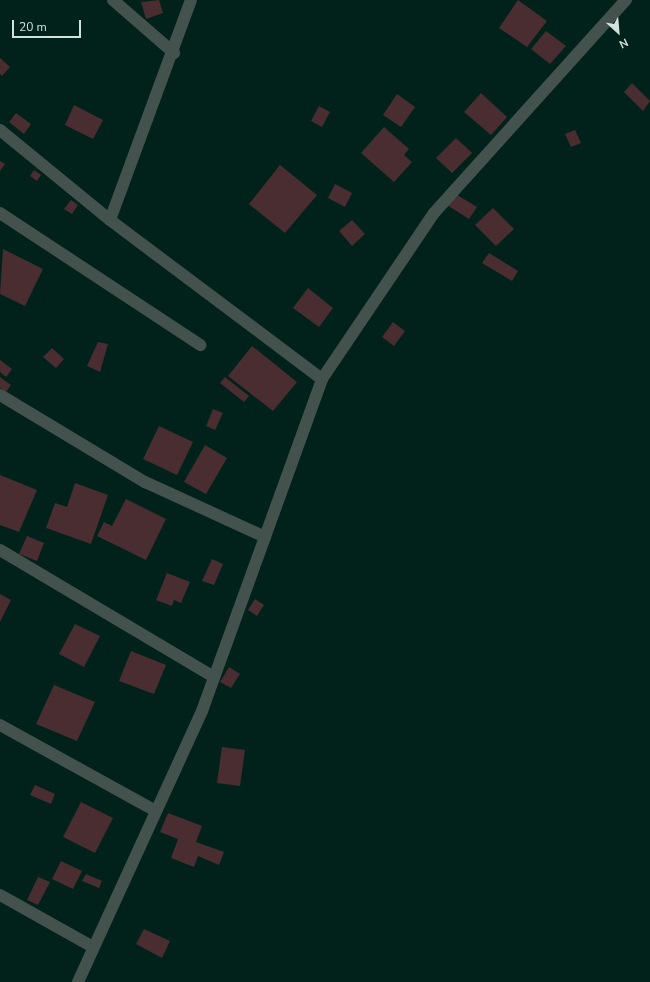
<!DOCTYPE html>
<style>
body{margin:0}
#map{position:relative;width:650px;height:982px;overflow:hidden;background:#00221b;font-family:"Nunito Sans",sans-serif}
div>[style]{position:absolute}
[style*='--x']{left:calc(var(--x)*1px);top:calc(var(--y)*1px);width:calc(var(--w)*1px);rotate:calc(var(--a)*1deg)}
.building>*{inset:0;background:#4a2d31}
.minor>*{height:12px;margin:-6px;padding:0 6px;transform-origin:6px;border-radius:6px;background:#43524d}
span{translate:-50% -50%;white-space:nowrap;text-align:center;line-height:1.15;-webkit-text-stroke:3px #00221b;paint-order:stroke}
.north{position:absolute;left:598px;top:12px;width:40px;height:40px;-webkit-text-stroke:3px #00221b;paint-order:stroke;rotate:154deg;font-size:11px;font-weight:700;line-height:16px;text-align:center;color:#cfe2dc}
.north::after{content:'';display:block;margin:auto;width:14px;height:18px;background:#cfe2dc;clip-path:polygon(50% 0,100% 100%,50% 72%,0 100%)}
.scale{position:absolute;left:12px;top:20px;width:69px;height:18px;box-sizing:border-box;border:2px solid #cfe2dc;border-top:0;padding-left:5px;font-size:12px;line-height:14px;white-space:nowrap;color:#cfe2dc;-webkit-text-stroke:3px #00221b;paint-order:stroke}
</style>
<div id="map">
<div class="building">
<i style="clip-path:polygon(159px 0,163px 13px,146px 19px,141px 2px)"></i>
<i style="clip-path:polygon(518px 0,547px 21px,527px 47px,499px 28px)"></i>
<i style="clip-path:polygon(546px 31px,566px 46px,550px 64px,531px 49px)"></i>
<i style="clip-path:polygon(0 58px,10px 67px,2px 76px,0 74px)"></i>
<i style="clip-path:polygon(632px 83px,650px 101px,643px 111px,624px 92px)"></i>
<i style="clip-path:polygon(481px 93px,507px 117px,491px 135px,464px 112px)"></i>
<i style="clip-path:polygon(397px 94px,415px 107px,401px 127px,383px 115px)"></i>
<i style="clip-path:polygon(74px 105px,103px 120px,93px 139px,65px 125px)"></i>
<i style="clip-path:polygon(319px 106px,330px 112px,322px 127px,311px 121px)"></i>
<i style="clip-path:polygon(16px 113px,31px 124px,24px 134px,9px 122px)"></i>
<i style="clip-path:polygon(384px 127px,409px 149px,404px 155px,412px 162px,394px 182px,361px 153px)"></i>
<i style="clip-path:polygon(575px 130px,581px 143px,571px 147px,565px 134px)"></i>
<i style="clip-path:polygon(456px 138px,472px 153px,452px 173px,436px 158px)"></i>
<i style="clip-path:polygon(0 161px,5px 164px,0 171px)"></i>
<i style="clip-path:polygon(280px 165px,317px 195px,285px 233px,249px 204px)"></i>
<i style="clip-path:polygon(34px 170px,41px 175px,37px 181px,30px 176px)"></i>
<i style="clip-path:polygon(335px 184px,352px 193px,345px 207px,328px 198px)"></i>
<i style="clip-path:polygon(454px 193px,477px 207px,469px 219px,447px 205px)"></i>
<i style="clip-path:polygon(71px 200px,78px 205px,72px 214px,64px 209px)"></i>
<i style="clip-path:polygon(493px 208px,514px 229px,496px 246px,475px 225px)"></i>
<i style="clip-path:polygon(352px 220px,365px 234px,352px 246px,339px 231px)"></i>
<i style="clip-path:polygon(3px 249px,43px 269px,25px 306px,0 294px)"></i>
<i style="clip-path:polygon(489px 253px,518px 271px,512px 281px,482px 263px)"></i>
<i style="clip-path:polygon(308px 288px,333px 308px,319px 327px,293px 308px)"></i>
<i style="clip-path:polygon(393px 322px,405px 331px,394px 346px,382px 337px)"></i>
<i style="clip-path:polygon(98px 342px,108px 344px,100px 372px,87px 366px)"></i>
<i style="clip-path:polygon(252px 346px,297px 382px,273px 411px,228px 376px)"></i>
<i style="clip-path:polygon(52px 348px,64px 359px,56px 368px,43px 357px)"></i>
<i style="clip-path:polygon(0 360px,12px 369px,6px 377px,0 372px)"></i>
<i style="clip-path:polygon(0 377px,11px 385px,6px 392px,0 388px)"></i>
<i style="clip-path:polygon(225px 377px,249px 396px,244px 402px,220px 383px)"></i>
<i style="clip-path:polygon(213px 409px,223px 413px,215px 430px,206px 426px)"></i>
<i style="clip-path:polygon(159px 426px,193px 442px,177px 475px,143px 459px)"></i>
<i style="clip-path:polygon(205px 445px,227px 458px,206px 494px,184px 482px)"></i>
<i style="clip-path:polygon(0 475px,37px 490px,19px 532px,0 525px)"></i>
<i style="clip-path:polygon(75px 483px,108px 495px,91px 544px,46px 528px,55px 503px,67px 507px)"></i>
<i style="clip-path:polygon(126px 499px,166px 519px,146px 560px,97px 536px,104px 522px,112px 526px)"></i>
<i style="clip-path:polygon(27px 536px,44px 543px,37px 561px,19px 554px)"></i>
<i style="clip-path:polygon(212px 559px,223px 564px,214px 585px,202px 581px)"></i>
<i style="clip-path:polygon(167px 573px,190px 582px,181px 603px,174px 600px,172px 606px,156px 600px)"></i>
<i style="clip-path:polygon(0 594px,11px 600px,0 622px)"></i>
<i style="clip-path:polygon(255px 599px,264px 605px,257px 616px,248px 610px)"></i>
<i style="clip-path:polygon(75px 624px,100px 636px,84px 667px,59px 654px)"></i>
<i style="clip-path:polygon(131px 651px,166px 665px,154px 694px,119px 681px)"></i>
<i style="clip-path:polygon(229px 667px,240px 674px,231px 688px,220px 682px)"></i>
<i style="clip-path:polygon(54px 685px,95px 702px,77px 741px,36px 724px)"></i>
<i style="clip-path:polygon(222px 747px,245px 750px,240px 786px,217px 783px)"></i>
<i style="clip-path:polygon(35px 785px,55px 794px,51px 804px,30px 795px)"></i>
<i style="clip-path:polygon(81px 802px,113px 818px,95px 853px,63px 837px)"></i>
<i style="clip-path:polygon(168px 813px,202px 826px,196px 842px,224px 852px,219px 865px,198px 856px,194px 867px,171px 858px,178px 839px,160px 832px)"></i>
<i style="clip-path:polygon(61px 861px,82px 871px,73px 889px,52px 879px)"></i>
<i style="clip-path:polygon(86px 874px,102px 881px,99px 888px,82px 881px)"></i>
<i style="clip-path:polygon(38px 877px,50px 882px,38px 905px,27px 900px)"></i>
<i style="clip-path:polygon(144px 929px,170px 941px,162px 958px,136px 944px)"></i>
</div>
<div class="minor">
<i style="--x:113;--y:0;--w:81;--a:41"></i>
<i style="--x:0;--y:130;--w:142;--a:39.3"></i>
<i style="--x:110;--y:220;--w:265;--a:36.9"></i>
<i style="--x:0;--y:213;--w:240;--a:33.4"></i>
<i style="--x:110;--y:220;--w:234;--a:-69.8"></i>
<i style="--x:0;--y:395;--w:169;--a:31"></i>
<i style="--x:145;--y:482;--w:132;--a:24.6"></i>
<i style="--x:0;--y:550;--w:249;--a:30.7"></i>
<i style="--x:0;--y:725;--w:178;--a:28.9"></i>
<i style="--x:0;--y:895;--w:107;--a:29.2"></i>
<i style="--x:78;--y:982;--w:298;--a:-65.4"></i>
<i style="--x:202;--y:711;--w:353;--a:-70.1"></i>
<i style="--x:322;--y:379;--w:200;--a:-56"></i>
<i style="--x:434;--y:213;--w:287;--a:-48"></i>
</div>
<div class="north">N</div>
<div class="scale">20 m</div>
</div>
